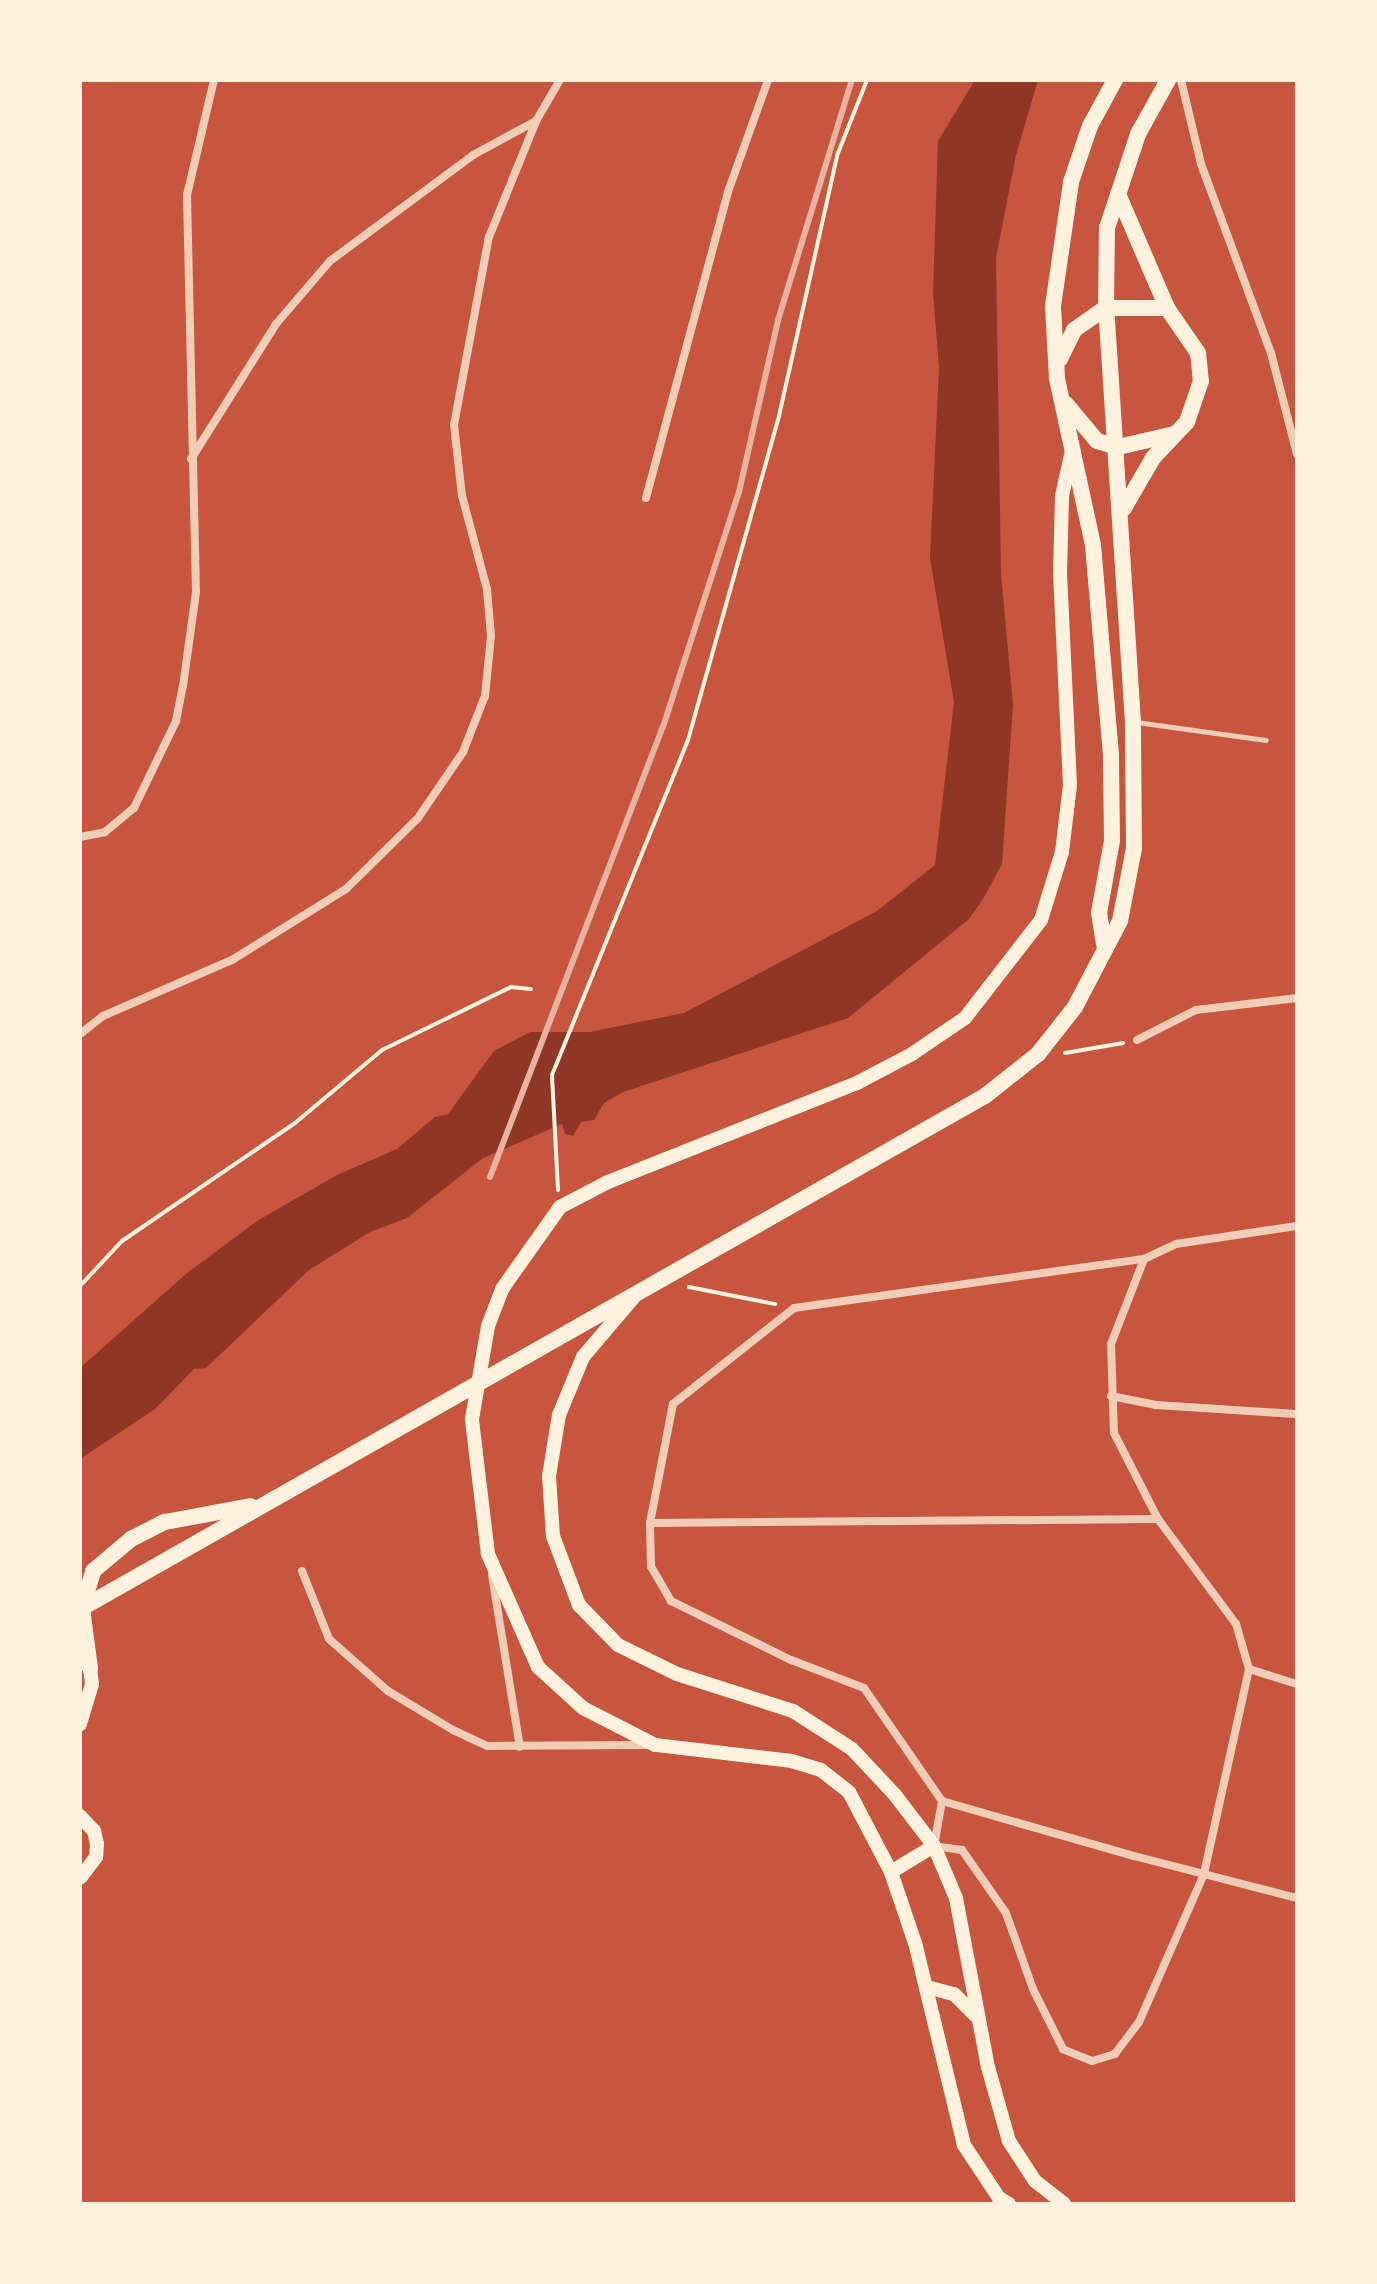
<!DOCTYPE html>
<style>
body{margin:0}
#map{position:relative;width:1377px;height:2284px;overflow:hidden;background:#c8553d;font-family:"Open Sans",sans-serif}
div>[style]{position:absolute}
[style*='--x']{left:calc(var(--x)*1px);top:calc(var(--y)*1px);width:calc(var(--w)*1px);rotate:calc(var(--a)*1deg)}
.water>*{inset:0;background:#8f3625}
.path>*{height:4px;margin:-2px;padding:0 2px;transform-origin:2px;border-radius:2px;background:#fff3e0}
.service>*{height:5px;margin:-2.5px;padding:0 2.5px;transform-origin:2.5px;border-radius:2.5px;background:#f1ccb7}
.minor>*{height:8px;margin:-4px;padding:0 4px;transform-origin:4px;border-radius:4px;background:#f1ccb7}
.secondary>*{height:14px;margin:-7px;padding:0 7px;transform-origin:7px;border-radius:7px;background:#fff3e0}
.trunk>*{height:16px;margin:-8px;padding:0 8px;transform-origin:8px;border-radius:8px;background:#fff3e0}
.rail>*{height:6px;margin:-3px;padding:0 3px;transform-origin:3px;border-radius:3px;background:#e9b49f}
span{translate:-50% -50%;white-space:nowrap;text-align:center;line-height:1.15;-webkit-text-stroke:8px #fff3e0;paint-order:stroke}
.frame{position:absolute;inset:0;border:82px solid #fff3e0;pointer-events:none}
</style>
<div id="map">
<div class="water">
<i style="clip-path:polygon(975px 80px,1038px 80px,1016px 155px,996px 258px,1001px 574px,1013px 705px,1002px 864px,983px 899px,969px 919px,848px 1018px,623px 1092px,604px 1103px,594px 1120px,581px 1122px,573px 1136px,565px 1134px,562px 1124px,483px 1158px,407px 1218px,370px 1232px,309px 1270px,206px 1368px,194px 1369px,155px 1409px,80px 1459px,80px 1368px,187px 1273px,257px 1221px,337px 1175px,397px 1149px,435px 1117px,448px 1114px,494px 1051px,530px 1032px,590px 1032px,684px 1013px,877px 911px,935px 865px,954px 702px,930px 558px,939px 368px,933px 293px,938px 141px)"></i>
</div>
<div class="path">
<i style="--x:1065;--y:1053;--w:59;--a:-9.8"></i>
<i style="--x:558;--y:1190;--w:115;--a:-93"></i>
<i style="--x:552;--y:1075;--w:362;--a:-67.9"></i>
<i style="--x:688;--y:740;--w:337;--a:-74.3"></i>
<i style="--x:779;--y:416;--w:270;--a:-77.4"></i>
<i style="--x:838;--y:153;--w:79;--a:-68.3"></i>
<i style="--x:80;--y:1286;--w:62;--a:-47"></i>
<i style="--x:122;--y:1241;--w:209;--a:-34.3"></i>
<i style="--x:295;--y:1123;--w:114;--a:-40"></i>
<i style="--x:382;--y:1050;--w:144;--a:-26"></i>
<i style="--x:511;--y:987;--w:20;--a:6"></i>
<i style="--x:689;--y:1287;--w:88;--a:11.2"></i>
</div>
<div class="service">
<i style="--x:1136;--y:722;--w:131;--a:7.9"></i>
</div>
<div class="minor">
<i style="--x:1181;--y:80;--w:86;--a:76.6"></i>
<i style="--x:1201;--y:164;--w:202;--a:69.7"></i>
<i style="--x:1271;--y:353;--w:104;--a:75.6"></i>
<i style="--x:191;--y:459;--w:160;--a:-57.8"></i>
<i style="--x:276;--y:324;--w:83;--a:-49.4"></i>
<i style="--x:330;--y:261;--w:178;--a:-36.5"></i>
<i style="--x:473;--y:155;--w:72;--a:-28.4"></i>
<i style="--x:646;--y:498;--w:320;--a:-75"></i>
<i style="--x:729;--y:189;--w:116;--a:-70.3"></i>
<i style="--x:80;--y:837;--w:25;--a:-11"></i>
<i style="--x:105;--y:832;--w:38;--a:-40"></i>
<i style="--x:134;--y:808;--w:97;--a:-64.2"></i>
<i style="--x:176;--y:721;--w:36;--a:-79"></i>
<i style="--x:183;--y:686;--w:95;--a:-82.1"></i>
<i style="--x:196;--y:592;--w:397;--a:-91.3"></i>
<i style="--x:187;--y:195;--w:118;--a:-76.8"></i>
<i style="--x:80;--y:1034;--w:29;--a:-38"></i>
<i style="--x:103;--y:1016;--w:141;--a:-23.5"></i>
<i style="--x:232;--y:960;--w:134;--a:-31.9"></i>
<i style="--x:346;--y:889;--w:101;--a:-44.6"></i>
<i style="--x:418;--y:818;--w:80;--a:-55.7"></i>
<i style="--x:463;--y:752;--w:60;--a:-68.6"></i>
<i style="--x:485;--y:696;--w:60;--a:-84.3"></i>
<i style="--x:491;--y:636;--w:47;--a:-94.9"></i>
<i style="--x:487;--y:589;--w:96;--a:-105"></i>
<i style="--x:462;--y:496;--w:71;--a:-96.4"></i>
<i style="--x:454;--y:425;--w:191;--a:-79.5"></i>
<i style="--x:489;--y:237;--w:125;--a:-67.9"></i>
<i style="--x:536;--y:121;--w:48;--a:-59.7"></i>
<i style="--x:1137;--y:1040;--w:66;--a:-27"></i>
<i style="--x:1196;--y:1010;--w:102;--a:-6.8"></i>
<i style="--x:1144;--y:1259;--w:91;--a:111.2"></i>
<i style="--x:1111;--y:1344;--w:89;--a:88.1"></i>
<i style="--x:1114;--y:1433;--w:97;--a:62.9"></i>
<i style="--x:1158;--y:1519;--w:131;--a:53.4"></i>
<i style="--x:1236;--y:1624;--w:47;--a:73.9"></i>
<i style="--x:1249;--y:1669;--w:210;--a:102.4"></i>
<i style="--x:1204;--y:1874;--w:162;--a:113.7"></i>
<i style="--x:1139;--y:2022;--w:40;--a:127"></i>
<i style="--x:1115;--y:2054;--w:24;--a:163"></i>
<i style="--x:1092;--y:2061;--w:31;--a:-158"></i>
<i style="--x:1063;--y:2049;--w:67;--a:-116.6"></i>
<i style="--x:1033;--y:1989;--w:81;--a:-109.6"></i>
<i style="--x:1006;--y:1913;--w:77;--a:-124.9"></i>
<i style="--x:962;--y:1850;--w:28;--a:-172"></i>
<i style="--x:934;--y:1846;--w:46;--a:-79.9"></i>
<i style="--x:942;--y:1801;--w:200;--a:16"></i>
<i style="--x:1134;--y:1856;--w:72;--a:14.4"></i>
<i style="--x:1204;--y:1874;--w:96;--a:14.5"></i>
<i style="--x:1111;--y:1396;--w:46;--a:11.3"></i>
<i style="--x:1156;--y:1405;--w:141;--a:3.7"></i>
<i style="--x:650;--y:1523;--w:508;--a:-0.45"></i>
<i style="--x:302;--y:1571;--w:73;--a:68.3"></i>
<i style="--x:329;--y:1639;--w:79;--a:41.4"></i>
<i style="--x:388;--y:1691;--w:76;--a:31"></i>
<i style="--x:453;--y:1730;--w:38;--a:25"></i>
<i style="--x:488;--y:1746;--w:161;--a:-0.4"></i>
<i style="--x:492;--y:1575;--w:174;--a:80.8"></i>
<i style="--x:1249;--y:1669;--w:50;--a:17.4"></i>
<i style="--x:942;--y:1801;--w:137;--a:-124.6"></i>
<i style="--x:864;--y:1688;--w:78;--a:-159"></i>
<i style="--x:791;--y:1660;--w:134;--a:-153.8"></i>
<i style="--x:671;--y:1601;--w:39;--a:-120"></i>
<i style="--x:651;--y:1567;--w:44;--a:-91.3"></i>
<i style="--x:650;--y:1523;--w:121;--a:-79.1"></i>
<i style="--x:673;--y:1404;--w:154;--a:-38.4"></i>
<i style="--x:794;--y:1308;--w:353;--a:-8"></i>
<i style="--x:1144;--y:1259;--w:35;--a:-25"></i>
<i style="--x:1176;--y:1244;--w:122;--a:-8.5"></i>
</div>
<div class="secondary">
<i style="--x:634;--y:1297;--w:79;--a:130.4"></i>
<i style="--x:583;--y:1357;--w:63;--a:112.5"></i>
<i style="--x:559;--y:1415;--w:62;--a:99.3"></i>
<i style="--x:549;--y:1476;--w:60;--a:86.2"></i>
<i style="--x:553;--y:1536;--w:74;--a:69.4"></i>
<i style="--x:579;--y:1605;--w:56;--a:45.7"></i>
<i style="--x:618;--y:1645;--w:66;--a:26.2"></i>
<i style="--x:677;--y:1674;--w:122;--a:17.7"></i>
<i style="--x:793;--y:1711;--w:70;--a:32.8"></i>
<i style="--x:852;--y:1749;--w:63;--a:46.9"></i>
<i style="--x:895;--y:1795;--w:64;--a:52.6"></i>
<i style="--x:934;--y:1846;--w:56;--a:67.1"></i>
<i style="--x:956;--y:1898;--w:172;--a:79.3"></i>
<i style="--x:988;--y:2067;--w:77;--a:74.2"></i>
<i style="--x:1009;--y:2141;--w:48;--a:57"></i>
<i style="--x:1035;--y:2181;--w:37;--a:38"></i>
<i style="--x:80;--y:1658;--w:14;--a:45"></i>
<i style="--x:90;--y:1668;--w:16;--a:83"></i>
<i style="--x:92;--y:1684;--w:42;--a:106.7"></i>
<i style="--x:80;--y:1816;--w:21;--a:47"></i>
<i style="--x:94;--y:1831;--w:13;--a:77"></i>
<i style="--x:97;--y:1844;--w:13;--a:94"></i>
<i style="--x:96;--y:1857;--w:26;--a:127"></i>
<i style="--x:891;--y:1872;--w:50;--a:-31.2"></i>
<i style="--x:927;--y:1987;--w:28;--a:15"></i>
<i style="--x:954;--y:1994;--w:30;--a:45"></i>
<i style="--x:1009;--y:2204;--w:12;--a:-149"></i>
<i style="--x:999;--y:2198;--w:64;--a:-123.4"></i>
<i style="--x:964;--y:2145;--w:208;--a:-103.6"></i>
<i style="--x:915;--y:1943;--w:75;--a:-108.7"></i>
<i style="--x:891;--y:1872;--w:90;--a:-117.7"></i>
<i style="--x:849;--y:1792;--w:36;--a:-142"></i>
<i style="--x:821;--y:1770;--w:30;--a:-163"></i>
<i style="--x:792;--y:1761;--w:138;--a:-173.3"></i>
<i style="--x:655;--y:1745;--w:81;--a:-152.8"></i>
<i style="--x:583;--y:1708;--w:61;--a:-137.7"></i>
<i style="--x:538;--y:1667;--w:124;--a:-113.9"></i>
<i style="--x:488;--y:1554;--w:136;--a:-96.8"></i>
<i style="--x:472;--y:1419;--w:94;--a:-80.2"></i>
<i style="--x:488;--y:1326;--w:40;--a:-69"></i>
<i style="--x:502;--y:1289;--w:100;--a:-54.7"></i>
<i style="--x:560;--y:1207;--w:54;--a:-27.5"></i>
<i style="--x:608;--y:1182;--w:268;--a:-21.7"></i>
<i style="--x:857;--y:1083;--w:62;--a:-27.8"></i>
<i style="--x:912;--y:1054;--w:64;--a:-34.2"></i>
<i style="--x:965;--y:1018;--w:124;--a:-52.2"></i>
<i style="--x:1041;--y:920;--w:71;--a:-72.8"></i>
<i style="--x:1062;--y:852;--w:67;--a:-83.2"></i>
<i style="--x:1070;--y:785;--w:211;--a:-92.7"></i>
<i style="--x:1060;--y:574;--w:78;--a:-88.5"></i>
<i style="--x:1062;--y:496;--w:46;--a:-77.5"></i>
</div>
<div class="trunk">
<i style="--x:1118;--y:194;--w:124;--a:66.7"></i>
<i style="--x:1167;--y:308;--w:55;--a:55.4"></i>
<i style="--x:1198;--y:353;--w:28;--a:84"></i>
<i style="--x:1201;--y:381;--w:43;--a:108.9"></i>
<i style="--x:1187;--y:422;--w:50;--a:133.4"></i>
<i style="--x:1153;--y:458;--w:58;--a:120.1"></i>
<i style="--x:1060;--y:359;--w:32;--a:-64"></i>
<i style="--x:1074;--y:330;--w:39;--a:-35"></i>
<i style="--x:1106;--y:308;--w:61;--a:0"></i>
<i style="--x:1066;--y:404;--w:48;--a:50"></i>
<i style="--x:1097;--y:441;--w:22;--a:16"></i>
<i style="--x:1118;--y:447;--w:58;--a:-12.8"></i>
<i style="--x:1104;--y:944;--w:31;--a:-99"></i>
<i style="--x:1099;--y:913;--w:73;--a:-79.8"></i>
<i style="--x:1112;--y:841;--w:86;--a:-90.7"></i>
<i style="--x:1111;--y:755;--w:211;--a:-94.9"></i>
<i style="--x:1093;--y:545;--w:171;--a:-102.2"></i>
<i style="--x:1057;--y:378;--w:72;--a:-93.2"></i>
<i style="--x:1053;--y:306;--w:125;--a:-81.7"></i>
<i style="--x:1071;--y:182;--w:59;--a:-71.3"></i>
<i style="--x:1090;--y:126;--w:52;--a:-61.5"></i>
<i style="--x:80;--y:1609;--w:1040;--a:-29.55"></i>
<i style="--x:985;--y:1096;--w:68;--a:-38.4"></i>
<i style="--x:1038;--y:1054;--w:60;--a:-51.8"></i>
<i style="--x:1075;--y:1007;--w:97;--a:-62.4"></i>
<i style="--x:1120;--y:921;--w:74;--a:-79.1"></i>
<i style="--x:1134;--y:848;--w:126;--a:-90.5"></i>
<i style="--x:1133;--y:722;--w:415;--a:-93.7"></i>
<i style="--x:1106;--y:308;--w:80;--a:-89.3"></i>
<i style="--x:1107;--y:228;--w:99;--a:-71.7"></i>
<i style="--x:1138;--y:134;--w:62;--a:-60.9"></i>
<i style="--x:90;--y:1668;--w:61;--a:-97.6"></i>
<i style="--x:82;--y:1608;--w:39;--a:-73"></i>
<i style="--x:93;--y:1571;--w:50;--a:-40.1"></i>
<i style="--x:131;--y:1539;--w:38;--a:-27"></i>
<i style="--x:165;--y:1522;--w:87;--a:-10.5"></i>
</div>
<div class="rail">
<i style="--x:490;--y:1177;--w:482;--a:-69"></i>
<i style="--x:663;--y:727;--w:247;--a:-72.1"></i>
<i style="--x:739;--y:492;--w:176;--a:-77.2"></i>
<i style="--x:778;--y:320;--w:251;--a:-72.9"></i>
</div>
<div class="frame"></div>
</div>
